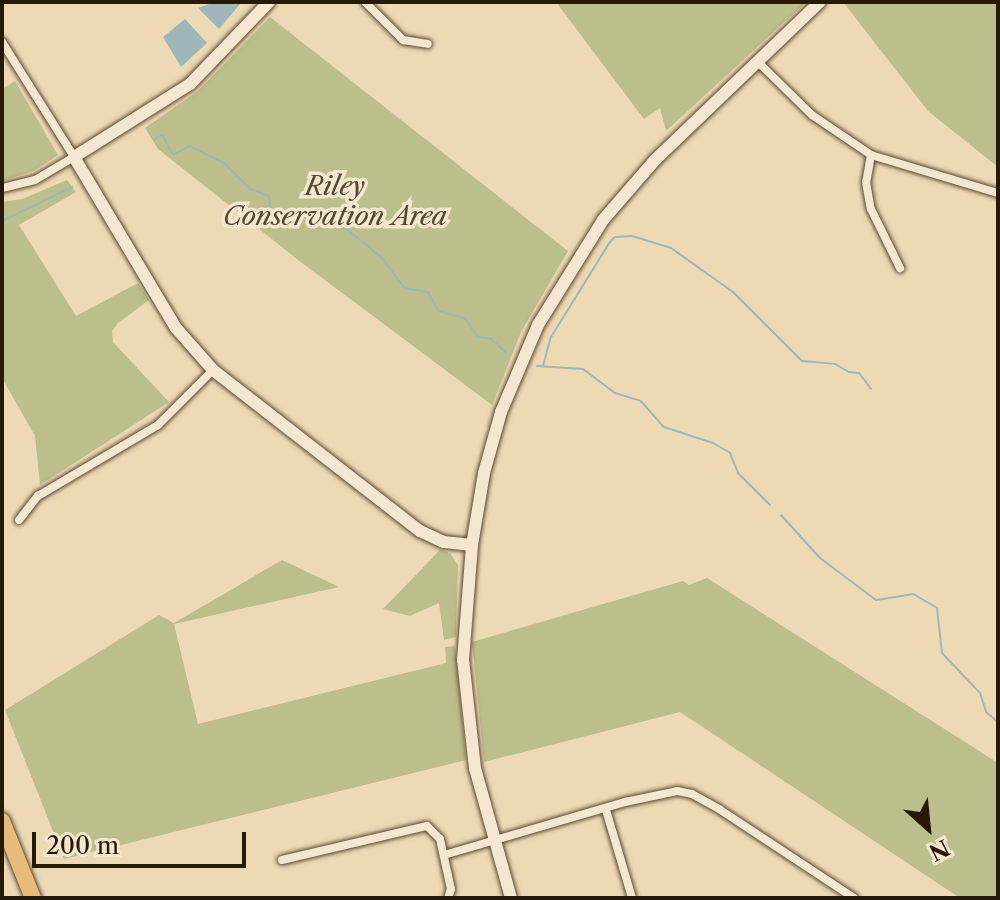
<!DOCTYPE html>
<style>
body{margin:0}
#map{position:relative;width:1000px;height:900px;overflow:hidden;background:#eed9b5;font-family:"Libre Caslon Text",serif}
div>[style]{position:absolute}
[style*='--x']{left:calc(var(--x)*1px);top:calc(var(--y)*1px);width:calc(var(--w)*1px);rotate:calc(var(--a)*1deg)}
.green>*{inset:0;background:#bcbe8b}
.water>*{inset:0;background:#a0b7ba}
.stream>*{height:2px;margin:-1px;padding:0 1px;transform-origin:1px;border-radius:1px;background:#a0b7ba}
.roads{filter:drop-shadow(0 0 2px #594932) drop-shadow(0 0 2px #594932)}
.street>*{height:8px;margin:-4px;padding:0 4px;transform-origin:4px;border-radius:4px;background:#f4e6cf}
.secondary>*{height:12px;margin:-6px;padding:0 6px;transform-origin:6px;border-radius:6px;background:#f4e6cf}
.highway>*{height:16px;margin:-8px;padding:0 8px;transform-origin:8px;border-radius:8px;background:#e7bc7a}
span{translate:-50% -50%;white-space:nowrap;text-align:center;line-height:1.15;-webkit-text-stroke:7px #f4e6cf;paint-order:stroke}
.park-label{font-size:26px;color:#544b2f;font-style:italic}
.frame{position:absolute;inset:0;border:4px solid #271907;pointer-events:none}
.north{position:absolute;left:888px;top:788px;width:80px;height:80px;-webkit-text-stroke:6px #f4e6cf;paint-order:stroke;rotate:153deg;font-size:22px;font-weight:700;line-height:32px;text-align:center;color:#271907}
.north::after{content:'';display:block;margin:auto;width:28px;height:36px;background:#271907;clip-path:polygon(50% 0,100% 100%,50% 72%,0 100%)}
.scale{position:absolute;left:32px;top:832px;width:214px;height:36px;box-sizing:border-box;border:4px solid #271907;border-top:0;padding-left:10px;font-size:24px;line-height:28px;white-space:nowrap;color:#271907;-webkit-text-stroke:6px #f4e6cf;paint-order:stroke}
</style>
<div id="map">
<div class="green">
<i style="clip-path:polygon(556px 2px,806px 2px,666px 131px,660px 108px,644px 119px)"></i>
<i style="clip-path:polygon(843px 2px,998px 2px,998px 167px,928px 111px)"></i>
<i style="clip-path:polygon(270px 17px,568px 251px,521px 332px,492px 405px,302px 263px,158px 149px,145px 128px,198px 91px)"></i>
<i style="clip-path:polygon(15px 81px,58px 155px,34px 171px,2px 181px,2px 89px)"></i>
<i style="clip-path:polygon(67px 180px,76px 192px,19px 225px,76px 316px,138px 283px,149px 300px,118px 323px,112px 331px,113px 342px,169px 402px,40px 485px,35px 436px,2px 378px,2px 202px,22px 199px)"></i>
<i style="clip-path:polygon(440px 550px,450px 553px,458px 565px,456px 637px,444px 640px,439px 603px,410px 616px,383px 609px)"></i>
<i style="clip-path:polygon(282px 560px,339px 587px,174px 624px,198px 724px,446px 663px,445px 647px,455px 646px,466px 760px,64px 859px,5px 710px,159px 615px,174px 623px)"></i>
<i style="clip-path:polygon(707px 578px,998px 763px,998px 898px,960px 898px,680px 712px,484px 762px,472px 642px,683px 581px,689px 585px)"></i>
</div>
<div class="water">
<i style="clip-path:polygon(215px 2px,241px 3px,219px 29px,198px 8px)"></i>
<i style="clip-path:polygon(185px 19px,207px 43px,181px 67px,163px 37px)"></i>
</div>
<div class="stream">
<i style="--x:155;--y:139;--w:8;--a:-30"></i>
<i style="--x:162;--y:135;--w:23;--a:61"></i>
<i style="--x:173;--y:155;--w:18;--a:-29"></i>
<i style="--x:189;--y:146;--w:39;--a:26"></i>
<i style="--x:224;--y:163;--w:37;--a:45"></i>
<i style="--x:250;--y:189;--w:20;--a:20"></i>
<i style="--x:269;--y:196;--w:11;--a:85"></i>
<i style="--x:270;--y:207;--w:16;--a:45"></i>
<i style="--x:281;--y:218;--w:51;--a:-1.1"></i>
<i style="--x:332;--y:217;--w:65;--a:39.4"></i>
<i style="--x:382;--y:258;--w:38;--a:53"></i>
<i style="--x:405;--y:288;--w:23;--a:10"></i>
<i style="--x:428;--y:292;--w:21;--a:62"></i>
<i style="--x:438;--y:311;--w:28;--a:15"></i>
<i style="--x:465;--y:318;--w:23;--a:56"></i>
<i style="--x:478;--y:337;--w:12;--a:5"></i>
<i style="--x:490;--y:338;--w:22;--a:43"></i>
<i style="--x:2;--y:221;--w:78;--a:-25.9"></i>
<i style="--x:537;--y:366;--w:46;--a:3.7"></i>
<i style="--x:583;--y:369;--w:40;--a:37"></i>
<i style="--x:615;--y:393;--w:27;--a:17"></i>
<i style="--x:641;--y:401;--w:35;--a:49"></i>
<i style="--x:664;--y:427;--w:52;--a:18.1"></i>
<i style="--x:713;--y:443;--w:20;--a:30"></i>
<i style="--x:730;--y:453;--w:22;--a:68"></i>
<i style="--x:738;--y:473;--w:45;--a:45"></i>
<i style="--x:543;--y:366;--w:30;--a:-75"></i>
<i style="--x:551;--y:337;--w:112;--a:-58.2"></i>
<i style="--x:610;--y:242;--w:7;--a:-45"></i>
<i style="--x:615;--y:237;--w:17;--a:-3"></i>
<i style="--x:632;--y:236;--w:41;--a:17.1"></i>
<i style="--x:671;--y:248;--w:76;--a:35.4"></i>
<i style="--x:733;--y:292;--w:98;--a:45"></i>
<i style="--x:802;--y:361;--w:33;--a:5"></i>
<i style="--x:835;--y:364;--w:16;--a:30"></i>
<i style="--x:849;--y:372;--w:10;--a:6"></i>
<i style="--x:859;--y:373;--w:20;--a:53"></i>
<i style="--x:781;--y:515;--w:58;--a:47.8"></i>
<i style="--x:820;--y:558;--w:70;--a:36.9"></i>
<i style="--x:876;--y:600;--w:37;--a:-9"></i>
<i style="--x:913;--y:594;--w:28;--a:30"></i>
<i style="--x:937;--y:608;--w:45;--a:83.7"></i>
<i style="--x:942;--y:653;--w:55;--a:46.5"></i>
<i style="--x:980;--y:693;--w:20;--a:72"></i>
<i style="--x:986;--y:712;--w:16;--a:40"></i>
</div>
<div class="roads">
<div class="street">
<i style="--x:365;--y:2;--w:54;--a:45"></i>
<i style="--x:403;--y:40;--w:25;--a:9"></i>
<i style="--x:2;--y:42;--w:136;--a:57.9"></i>
<i style="--x:74;--y:157;--w:45;--a:149.5"></i>
<i style="--x:35;--y:180;--w:34;--a:166"></i>
<i style="--x:758;--y:62;--w:76;--a:44.5"></i>
<i style="--x:812;--y:115;--w:71;--a:34.1"></i>
<i style="--x:871;--y:155;--w:133;--a:16.7"></i>
<i style="--x:871;--y:155;--w:27;--a:100"></i>
<i style="--x:866;--y:182;--w:27;--a:80"></i>
<i style="--x:871;--y:209;--w:66;--a:63.8"></i>
<i style="--x:19;--y:520;--w:31;--a:-52"></i>
<i style="--x:38;--y:496;--w:139;--a:-30.6"></i>
<i style="--x:158;--y:425;--w:78;--a:-45"></i>
<i style="--x:606;--y:810;--w:92;--a:73.5"></i>
<i style="--x:444;--y:855;--w:189;--a:-16.3"></i>
<i style="--x:625;--y:802;--w:53;--a:-11.9"></i>
<i style="--x:677;--y:791;--w:15;--a:11"></i>
<i style="--x:692;--y:794;--w:31;--a:29"></i>
<i style="--x:719;--y:809;--w:162;--a:33.4"></i>
<i style="--x:282;--y:860;--w:149;--a:-13.2"></i>
<i style="--x:427;--y:826;--w:18;--a:45"></i>
<i style="--x:440;--y:839;--w:51;--a:77.6"></i>
<i style="--x:451;--y:889;--w:9;--a:108"></i>
</div>
<div class="secondary">
<i style="--x:269;--y:2;--w:114;--a:133.9"></i>
<i style="--x:190;--y:84;--w:137;--a:147.8"></i>
<i style="--x:74;--y:157;--w:199;--a:59.2"></i>
<i style="--x:176;--y:328;--w:56;--a:48.6"></i>
<i style="--x:213;--y:370;--w:262;--a:37.9"></i>
<i style="--x:420;--y:531;--w:26;--a:25"></i>
<i style="--x:444;--y:542;--w:28;--a:6"></i>
<i style="--x:511;--y:898;--w:135;--a:-105.5"></i>
<i style="--x:475;--y:768;--w:109;--a:-96.3"></i>
<i style="--x:463;--y:660;--w:115;--a:-85.5"></i>
<i style="--x:472;--y:545;--w:73;--a:-80.5"></i>
<i style="--x:484;--y:473;--w:63;--a:-74.4"></i>
<i style="--x:501;--y:412;--w:95;--a:-67"></i>
<i style="--x:538;--y:325;--w:123;--a:-58.2"></i>
<i style="--x:603;--y:220;--w:79;--a:-49.1"></i>
<i style="--x:655;--y:160;--w:228;--a:-43.8"></i>
</div>
<div class="highway">
<i style="--x:2;--y:821;--w:83;--a:68.1"></i>
</div>
</div>
<div class="park-label">
<span style="left:335px;top:202px">Riley<br>Conservation Area</span>
</div>
<div class="frame"></div>
<div class="north">N</div>
<div class="scale">200 m</div>
</div>
